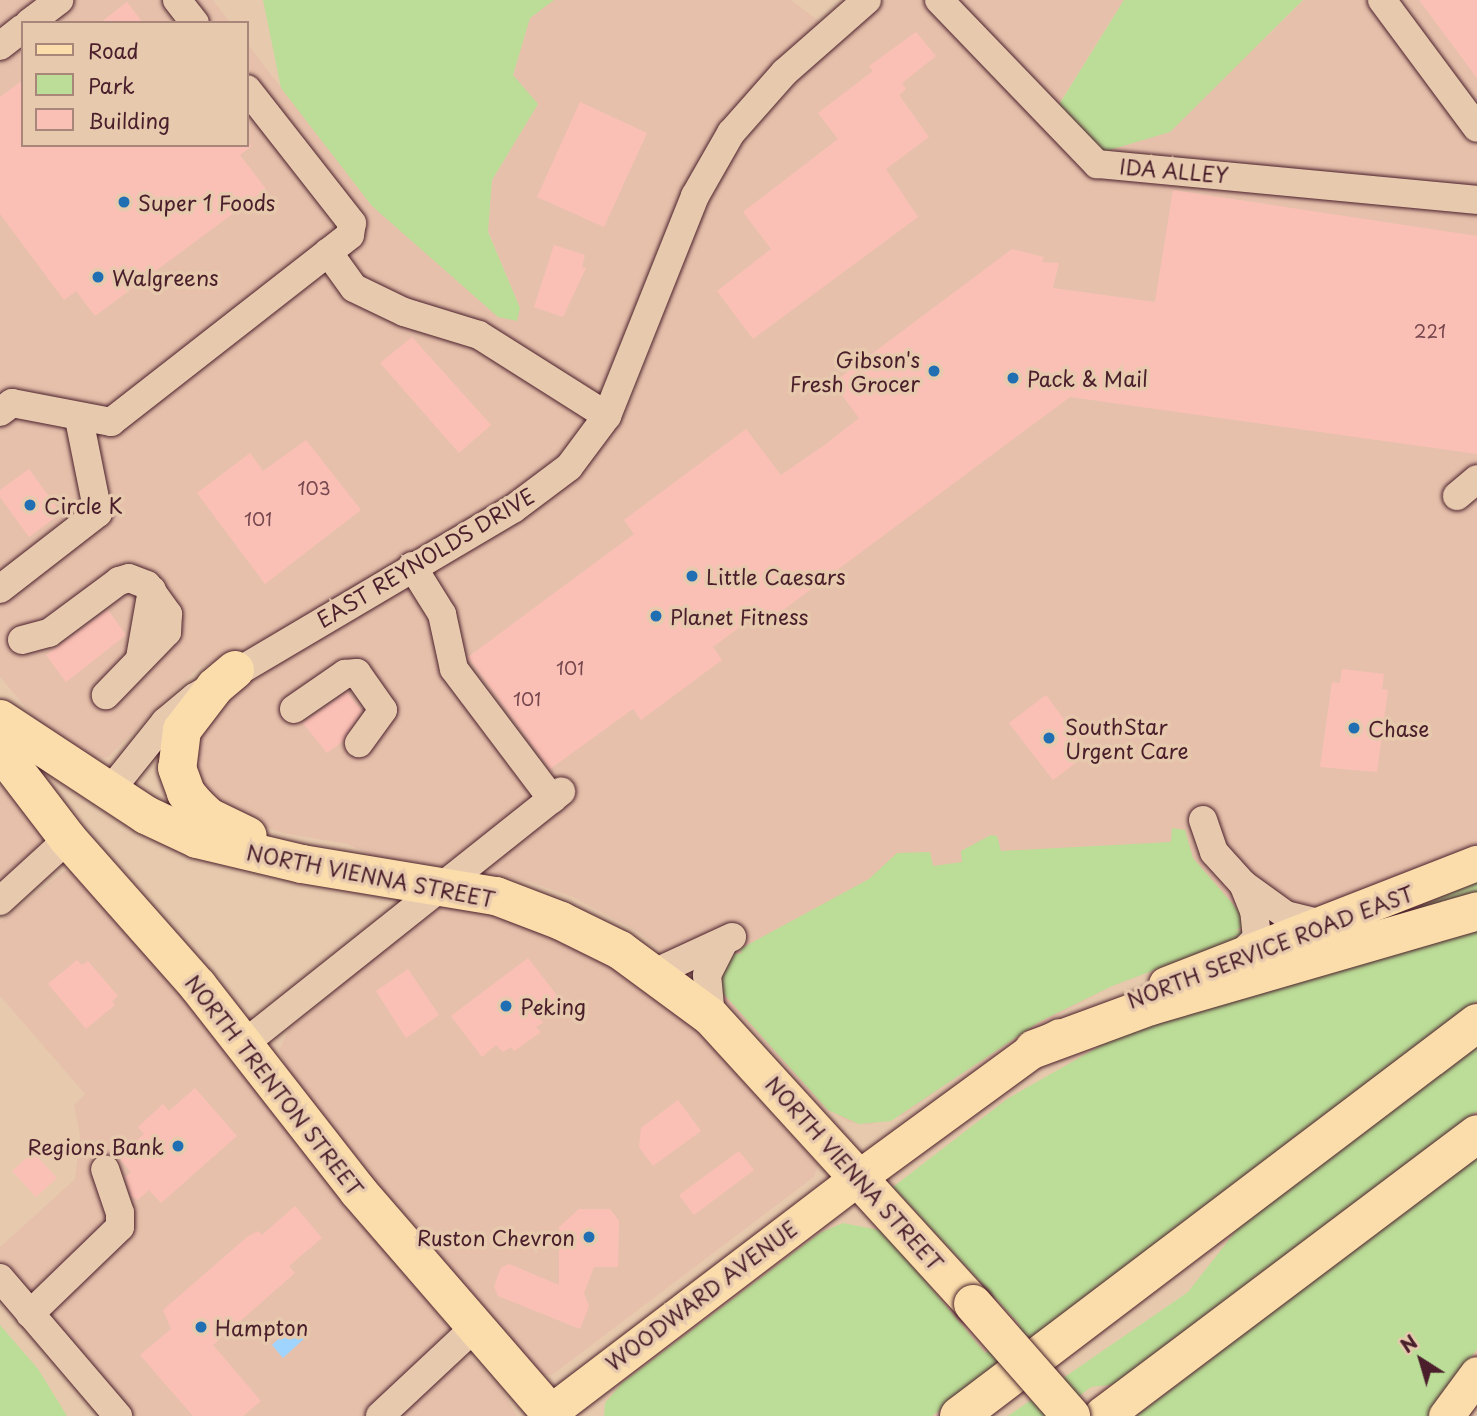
<!DOCTYPE html>
<style>
body{margin:0}
#map{position:relative;width:1477px;height:1416px;overflow:hidden;background:#e7caae;font-family:"Playpen Sans",sans-serif}
div>[style]{position:absolute}
[style*='--x']{left:calc(var(--x)*1px);top:calc(var(--y)*1px);width:calc(var(--w)*1px);rotate:calc(var(--a)*1deg)}
.built>*{inset:0;background:#e6c0ab}
.green>*{inset:0;background:#bbdd97}
.water>*{inset:0;background:#9ed4fd}
.building>*{inset:0;background:#fbc0b5}
.roads{filter:drop-shadow(0 0 2px #4a1f2b) drop-shadow(0 0 2px #4a1f2b)}
.minor>*{height:28px;margin:-14px;padding:0 14px;transform-origin:14px;border-radius:14px;background:#e7caae}
.major>*{height:35px;margin:-17.5px;padding:0 17.5px;transform-origin:17.5px;border-radius:17.5px;background:#fbddab}
.highway>*{height:38px;margin:-19px;padding:0 19px;transform-origin:19px;border-radius:19px;background:#fbddab}
.bridges{filter:drop-shadow(0 0 2px #4a1f2b) drop-shadow(0 0 2px #4a1f2b)}
.highway-bridge>*{height:38px;margin:-19px;padding:0 19px;transform-origin:19px;border-radius:19px;background:#fbddab}
.dots>*{width:19px;height:19px;translate:-50% -50%;box-sizing:border-box;border:4px solid #e7caae;border-radius:50%}
span{translate:-50% -50%;white-space:nowrap;text-align:center;line-height:1.15;-webkit-text-stroke:7px #e7caae;paint-order:stroke}
.number-label{font-size:18px;color:#76474e}
.number-label span{-webkit-text-stroke-width:0}
.street-label{font-size:21px;color:#4a1f2b}
.poi-label{font-size:21px;color:#4a1f2b}
.left{translate:0 -50%;text-align:left}
.right{translate:-100% -50%;text-align:right}
.legend{position:absolute;left:21px;top:21px;width:228px;height:126px;box-sizing:border-box;background:#e7caae;border:2px solid #a8867a;margin:0;padding:9px 12px;list-style:none;font-size:21px;color:#4a1f2b}
.legend li{display:flex;align-items:center;gap:14px;height:35px}
.legend b{width:35px;border:2px solid #a8867a}
.north{position:absolute;left:1386px;top:1325px;width:70px;height:70px;-webkit-text-stroke:5px #e7caae;paint-order:stroke;rotate:323deg;font-size:19px;font-weight:700;line-height:28px;text-align:center;color:#4a1f2b}
.north::after{content:'';display:block;margin:auto;width:24px;height:32px;background:#4a1f2b;clip-path:polygon(50% 0,100% 100%,50% 72%,0 100%)}
</style>
<div id="map">
<div class="built">
<i style="clip-path:polygon(0 0,213px 0,231px 23px,23px 23px,23px 145px,247px 145px,247px 43px,372px 206px,520px 308px,488px 231px,492px 180px,538px 104px,513px 76px,530px 18px,554px 0,791px 0,823px 24px,774px 69px,614px 382px,558px 462px,474px 519px,248px 648px,198px 668px,108px 757px,98px 759px,87px 757px,43px 728px,0 677px)"></i>
<i style="clip-path:polygon(886px 0,1124px 0,1057px 107px,1170px 132px,1303px 0,1477px 0,1477px 848px,1112px 986px,990px 1051px,904px 1115px,867px 1125px,848px 1122px,821px 1104px,742px 1017px,637px 931px,573px 897px,531px 882px,399px 859px,392px 864px,347px 844px,283px 833px,238px 818px,212px 803px,190px 759px,198px 725px,244px 682px,509px 528px,581px 473px,621px 421px,636px 389px,691px 239px,735px 151px,800px 78px)"></i>
<i style="clip-path:polygon(0 785px,43px 836px,35px 857px,0 890px)"></i>
<i style="clip-path:polygon(65px 871px,75px 871px,94px 884px,450px 1329px,368px 1416px,131px 1416px,0 1262px,0 1247px,75px 1179px,80px 1136px,74px 1105px,85px 1094px,0 996px,0 922px)"></i>
<i style="clip-path:polygon(449px 904px,507px 911px,658px 987px,818px 1165px,814px 1177px,552px 1375px,536px 1374px,294px 1085px,279px 1050px,289px 1029px,427px 913px)"></i>
<i style="clip-path:polygon(470px 1356px,499px 1385px,517px 1416px,387px 1416px,416px 1388px)"></i>
</div>
<div class="green">
<i style="clip-path:polygon(263px 0,554px 0,530px 18px,513px 75px,538px 104px,492px 180px,488px 232px,520px 308px,517px 321px,498px 317px,372px 206px,281px 88px)"></i>
<i style="clip-path:polygon(1124px 0,1303px 0,1170px 132px,1103px 152px,1057px 108px)"></i>
<i style="clip-path:polygon(1172px 828px,1185px 830px,1193px 858px,1244px 917px,1245px 927px,1235px 930px,1245px 931px,1242px 937px,1112px 986px,1039px 1022px,891px 1121px,859px 1124px,828px 1110px,722px 992px,722px 977px,734px 954px,742px 953px,740px 949px,869px 879px,897px 853px,930px 852px,933px 866px,962px 862px,961px 851px,991px 835px,997px 836px,1001px 851px,1171px 842px)"></i>
<i style="clip-path:polygon(1477px 880px,1477px 898px,1403px 914px,1466px 886px)"></i>
<i style="clip-path:polygon(1477px 925px,1477px 1001px,932px 1416px,604px 1416px,605px 1403px,622px 1383px,820px 1233px,843px 1223px,884px 1231px,985px 1353px,1020px 1325px,893px 1187px,1007px 1099px,1128px 1030px)"></i>
<i style="clip-path:polygon(1477px 1045px,1477px 1111px,1118px 1384px,1091px 1387px,1053px 1416px,1008px 1416px,1188px 1292px,1242px 1223px)"></i>
<i style="clip-path:polygon(1477px 1156px,1477px 1349px,1431px 1416px,1136px 1416px)"></i>
<i style="clip-path:polygon(0 1325px,38px 1369px,67px 1416px,0 1416px)"></i>
</div>
<div class="water">
<i style="clip-path:polygon(295px 1323px,307px 1336px,283px 1358px,272px 1345px)"></i>
</div>
<div class="building">
<i style="clip-path:polygon(1419px 0,1477px 0,1477px 78px)"></i>
<i style="clip-path:polygon(127px 2px,143px 23px,100px 23px)"></i>
<i style="clip-path:polygon(916px 32px,936px 56px,902px 83px,906px 89px,899px 95px,929px 137px,886px 169px,918px 217px,753px 339px,717px 291px,771px 249px,743px 212px,838px 139px,818px 113px,873px 71px,869px 66px)"></i>
<i style="clip-path:polygon(23px 80px,23px 145px,253px 145px,240px 155px,266px 189px,95px 316px,76px 291px,64px 300px,0 214px,0 97px)"></i>
<i style="clip-path:polygon(580px 102px,647px 133px,604px 227px,537px 197px)"></i>
<i style="clip-path:polygon(1173px 190px,1477px 236px,1477px 454px,1070px 397px,763px 625px,753px 617px,713px 647px,722px 660px,641px 720px,633px 709px,550px 769px,468px 657px,634px 534px,624px 520px,746px 429px,781px 475px,826px 444px,859px 418px,833px 383px,1012px 249px,1044px 257px,1042px 262px,1059px 263px,1053px 288px,1155px 302px)"></i>
<i style="clip-path:polygon(554px 245px,585px 255px,582px 267px,586px 268px,563px 317px,534px 307px)"></i>
<i style="clip-path:polygon(412px 337px,491px 425px,459px 453px,380px 363px)"></i>
<i style="clip-path:polygon(306px 440px,361px 510px,265px 584px,197px 493px,250px 453px,263px 471px)"></i>
<i style="clip-path:polygon(29px 469px,61px 513px,29px 537px,0 497px,0 490px)"></i>
<i style="clip-path:polygon(108px 610px,126px 635px,66px 682px,46px 655px)"></i>
<i style="clip-path:polygon(1342px 669px,1384px 674px,1382px 689px,1388px 690px,1377px 772px,1320px 767px,1332px 682px,1340px 683px)"></i>
<i style="clip-path:polygon(347px 692px,362px 711px,343px 741px,327px 753px,303px 723px)"></i>
<i style="clip-path:polygon(1046px 695px,1089px 753px,1053px 780px,1009px 723px)"></i>
<i style="clip-path:polygon(528px 958px,559px 998px,537px 1015px,543px 1023px,536px 1027px,541px 1032px,514px 1051px,511px 1047px,503px 1052px,496px 1045px,482px 1057px,451px 1016px)"></i>
<i style="clip-path:polygon(77px 960px,82px 965px,88px 961px,118px 996px,112px 1001px,115px 1005px,86px 1029px,48px 984px)"></i>
<i style="clip-path:polygon(408px 969px,439px 1015px,406px 1038px,376px 991px)"></i>
<i style="clip-path:polygon(195px 1088px,237px 1136px,161px 1203px,149px 1190px,138px 1200px,132px 1197px,125px 1177px,131px 1172px,118px 1157px,144px 1134px,138px 1127px,163px 1104px,169px 1111px)"></i>
<i style="clip-path:polygon(678px 1100px,701px 1131px,653px 1166px,639px 1147px,641px 1128px)"></i>
<i style="clip-path:polygon(739px 1151px,754px 1170px,694px 1215px,679px 1195px)"></i>
<i style="clip-path:polygon(33px 1152px,57px 1178px,36px 1197px,12px 1171px)"></i>
<i style="clip-path:polygon(295px 1206px,322px 1238px,289px 1266px,295px 1273px,213px 1345px,261px 1401px,243px 1416px,193px 1416px,140px 1355px,171px 1329px,163px 1310px,247px 1237px,258px 1231px,262px 1235px)"></i>
<i style="clip-path:polygon(579px 1209px,610px 1209px,619px 1221px,618px 1267px,594px 1267px,584px 1293px,589px 1306px,580px 1329px,498px 1296px,494px 1286px,501px 1268px,509px 1264px,559px 1285px,559px 1227px)"></i>
</div>
<div class="roads">
<div class="minor">
<i style="--x:177;--y:0;--w:29;--a:52"></i>
<i style="--x:939;--y:0;--w:228;--a:46.1"></i>
<i style="--x:1097;--y:164;--w:382;--a:5.4"></i>
<i style="--x:1382;--y:0;--w:159;--a:53.4"></i>
<i style="--x:29;--y:23;--w:38;--a:-37"></i>
<i style="--x:0;--y:46;--w:29;--a:-38"></i>
<i style="--x:328;--y:252;--w:44;--a:54.2"></i>
<i style="--x:354;--y:288;--w:55;--a:25.6"></i>
<i style="--x:404;--y:312;--w:78;--a:17"></i>
<i style="--x:479;--y:335;--w:151;--a:32.3"></i>
<i style="--x:0;--y:412;--w:15;--a:-37"></i>
<i style="--x:12;--y:403;--w:101;--a:10.9"></i>
<i style="--x:111;--y:422;--w:303;--a:-38"></i>
<i style="--x:350;--y:235;--w:12;--a:-81"></i>
<i style="--x:352;--y:223;--w:170;--a:-128.1"></i>
<i style="--x:1457;--y:496;--w:26;--a:-40"></i>
<i style="--x:412;--y:566;--w:57;--a:58"></i>
<i style="--x:442;--y:614;--w:56;--a:77.7"></i>
<i style="--x:454;--y:669;--w:163;--a:53"></i>
<i style="--x:0;--y:589;--w:124;--a:-37.8"></i>
<i style="--x:98;--y:513;--w:96;--a:-101.4"></i>
<i style="--x:22;--y:640;--w:28;--a:-15"></i>
<i style="--x:49;--y:633;--w:87;--a:-36.6"></i>
<i style="--x:119;--y:581;--w:10;--a:-17"></i>
<i style="--x:129;--y:578;--w:19;--a:21"></i>
<i style="--x:147;--y:585;--w:36;--a:54"></i>
<i style="--x:168;--y:614;--w:18;--a:93"></i>
<i style="--x:167;--y:632;--w:88;--a:134.1"></i>
<i style="--x:140;--y:658;--w:69;--a:-80"></i>
<i style="--x:294;--y:709;--w:62;--a:-34.5"></i>
<i style="--x:345;--y:674;--w:12;--a:-5"></i>
<i style="--x:357;--y:673;--w:45;--a:54.9"></i>
<i style="--x:383;--y:710;--w:41;--a:126"></i>
<i style="--x:109;--y:792;--w:90;--a:-51.3"></i>
<i style="--x:165;--y:722;--w:39;--a:-40"></i>
<i style="--x:195;--y:697;--w:369;--a:-30.6"></i>
<i style="--x:513;--y:509;--w:70;--a:-36.9"></i>
<i style="--x:569;--y:467;--w:64;--a:-53.3"></i>
<i style="--x:607;--y:416;--w:237;--a:-68.2"></i>
<i style="--x:695;--y:196;--w:73;--a:-60.3"></i>
<i style="--x:731;--y:133;--w:81;--a:-48.5"></i>
<i style="--x:785;--y:72;--w:109;--a:-41.3"></i>
<i style="--x:1203;--y:820;--w:34;--a:71"></i>
<i style="--x:1214;--y:852;--w:43;--a:47.8"></i>
<i style="--x:1243;--y:884;--w:53;--a:35.8"></i>
<i style="--x:1286;--y:915;--w:41;--a:14"></i>
<i style="--x:0;--y:901;--w:92;--a:-42.4"></i>
<i style="--x:1237;--y:958;--w:28;--a:-45"></i>
<i style="--x:1257;--y:938;--w:27;--a:-96"></i>
<i style="--x:1254;--y:911;--w:29;--a:-112"></i>
<i style="--x:654;--y:973;--w:86;--a:-24.8"></i>
<i style="--x:711;--y:1017;--w:42;--a:-95.4"></i>
<i style="--x:707;--y:975;--w:34;--a:-63"></i>
<i style="--x:245;--y:1043;--w:404;--a:-38.5"></i>
<i style="--x:0;--y:1278;--w:182;--a:49.5"></i>
<i style="--x:30;--y:1314;--w:125;--a:-44"></i>
<i style="--x:120;--y:1227;--w:14;--a:-90"></i>
<i style="--x:120;--y:1213;--w:46;--a:-108.8"></i>
<i style="--x:380;--y:1416;--w:129;--a:-43.1"></i>
</div>
<div class="major">
<i style="--x:1166;--y:984;--w:334;--a:-21.3"></i>
<i style="--x:545;--y:1416;--w:395;--a:-37.3"></i>
<i style="--x:859;--y:1177;--w:217;--a:-36.2"></i>
<i style="--x:1034;--y:1049;--w:28;--a:-27"></i>
<i style="--x:1446;--y:1416;--w:52;--a:-53.6"></i>
</div>
<div class="highway">
<i style="--x:235;--y:670;--w:26;--a:140"></i>
<i style="--x:215;--y:687;--w:54;--a:127.5"></i>
<i style="--x:182;--y:730;--w:38;--a:97"></i>
<i style="--x:177;--y:768;--w:27;--a:70"></i>
<i style="--x:186;--y:793;--w:16;--a:50"></i>
<i style="--x:196;--y:805;--w:18;--a:43"></i>
<i style="--x:209;--y:817;--w:43;--a:26"></i>
<i style="--x:0;--y:719;--w:175;--a:33.3"></i>
<i style="--x:146;--y:815;--w:56;--a:25.2"></i>
<i style="--x:197;--y:839;--w:108;--a:13.4"></i>
<i style="--x:302;--y:864;--w:197;--a:9.4"></i>
<i style="--x:496;--y:896;--w:70;--a:21"></i>
<i style="--x:561;--y:921;--w:66;--a:26.2"></i>
<i style="--x:620;--y:950;--w:113;--a:36.4"></i>
<i style="--x:711;--y:1017;--w:389;--a:47.6"></i>
<i style="--x:0;--y:750;--w:112;--a:52.6"></i>
<i style="--x:68;--y:839;--w:196;--a:48.5"></i>
<i style="--x:198;--y:986;--w:260;--a:52"></i>
<i style="--x:358;--y:1191;--w:298;--a:49.1"></i>
<i style="--x:1034;--y:1049;--w:125;--a:-20.2"></i>
<i style="--x:1151;--y:1006;--w:340;--a:-16.2"></i>
<i style="--x:959;--y:1416;--w:650;--a:-37.19"></i>
<i style="--x:1103;--y:1416;--w:468;--a:-37"></i>
</div>
</div>
<div class="bridges">
<div class="highway-bridge">
<i style="--x:973;--y:1304;--w:149;--a:48.8"></i>
</div>
</div>
<div class="dots">
<i style="left:124px;top:202px;background:#1f6fb2"></i>
<i style="left:98px;top:277px;background:#1f6fb2"></i>
<i style="left:934px;top:371px;background:#1f6fb2"></i>
<i style="left:1013px;top:378px;background:#1f6fb2"></i>
<i style="left:30px;top:505px;background:#1f6fb2"></i>
<i style="left:692px;top:576px;background:#1f6fb2"></i>
<i style="left:656px;top:616px;background:#1f6fb2"></i>
<i style="left:1354px;top:728px;background:#1f6fb2"></i>
<i style="left:1049px;top:738px;background:#1f6fb2"></i>
<i style="left:506px;top:1006px;background:#1f6fb2"></i>
<i style="left:178px;top:1146px;background:#1f6fb2"></i>
<i style="left:589px;top:1237px;background:#1f6fb2"></i>
<i style="left:201px;top:1327px;background:#1f6fb2"></i>
</div>
<div class="number-label">
<span style="left:1430px;top:331px">221</span>
<span style="left:314px;top:488px">103</span>
<span style="left:258px;top:519px">101</span>
<span style="left:570px;top:668px">101</span>
<span style="left:527px;top:699px">101</span>
</div>
<div class="street-label">
<span style="left:1174px;top:170px;rotate:5deg">IDA ALLEY</span>
<span style="left:425px;top:557px;rotate:-31deg">EAST REYNOLDS DRIVE</span>
<span style="left:371px;top:875px;rotate:11deg">NORTH VIENNA STREET</span>
<span style="left:1270px;top:946px;rotate:-21deg">NORTH SERVICE ROAD EAST</span>
<span style="left:275px;top:1085px;rotate:52deg">NORTH TRENTON STREET</span>
<span style="left:855px;top:1173px;rotate:48deg">NORTH VIENNA STREET</span>
<span style="left:701px;top:1295px;rotate:-37deg">WOODWARD AVENUE</span>
</div>
<div class="poi-label">
<span class="left" style="left:138px;top:202px">Super 1 Foods</span>
<span class="left" style="left:112px;top:277px">Walgreens</span>
<span class="right" style="left:920px;top:371px">Gibson's<br>Fresh Grocer</span>
<span class="left" style="left:1027px;top:378px">Pack &amp; Mail</span>
<span class="left" style="left:44px;top:505px">Circle K</span>
<span class="left" style="left:706px;top:576px">Little Caesars</span>
<span class="left" style="left:670px;top:616px">Planet Fitness</span>
<span class="left" style="left:1065px;top:738px">SouthStar<br>Urgent Care</span>
<span class="left" style="left:1368px;top:728px">Chase</span>
<span class="left" style="left:520px;top:1006px">Peking</span>
<span class="right" style="left:164px;top:1146px">Regions Bank</span>
<span class="right" style="left:575px;top:1237px">Ruston Chevron</span>
<span class="left" style="left:215px;top:1327px">Hampton</span>
</div>
<ul class="legend">
<li><b style="height:9px;background:#fbddab"></b>Road</li>
<li><b style="height:19px;background:#bbdd97"></b>Park</li>
<li><b style="height:19px;background:#fbc0b5"></b>Building</li>
</ul>
<div class="north">N</div>
</div>
